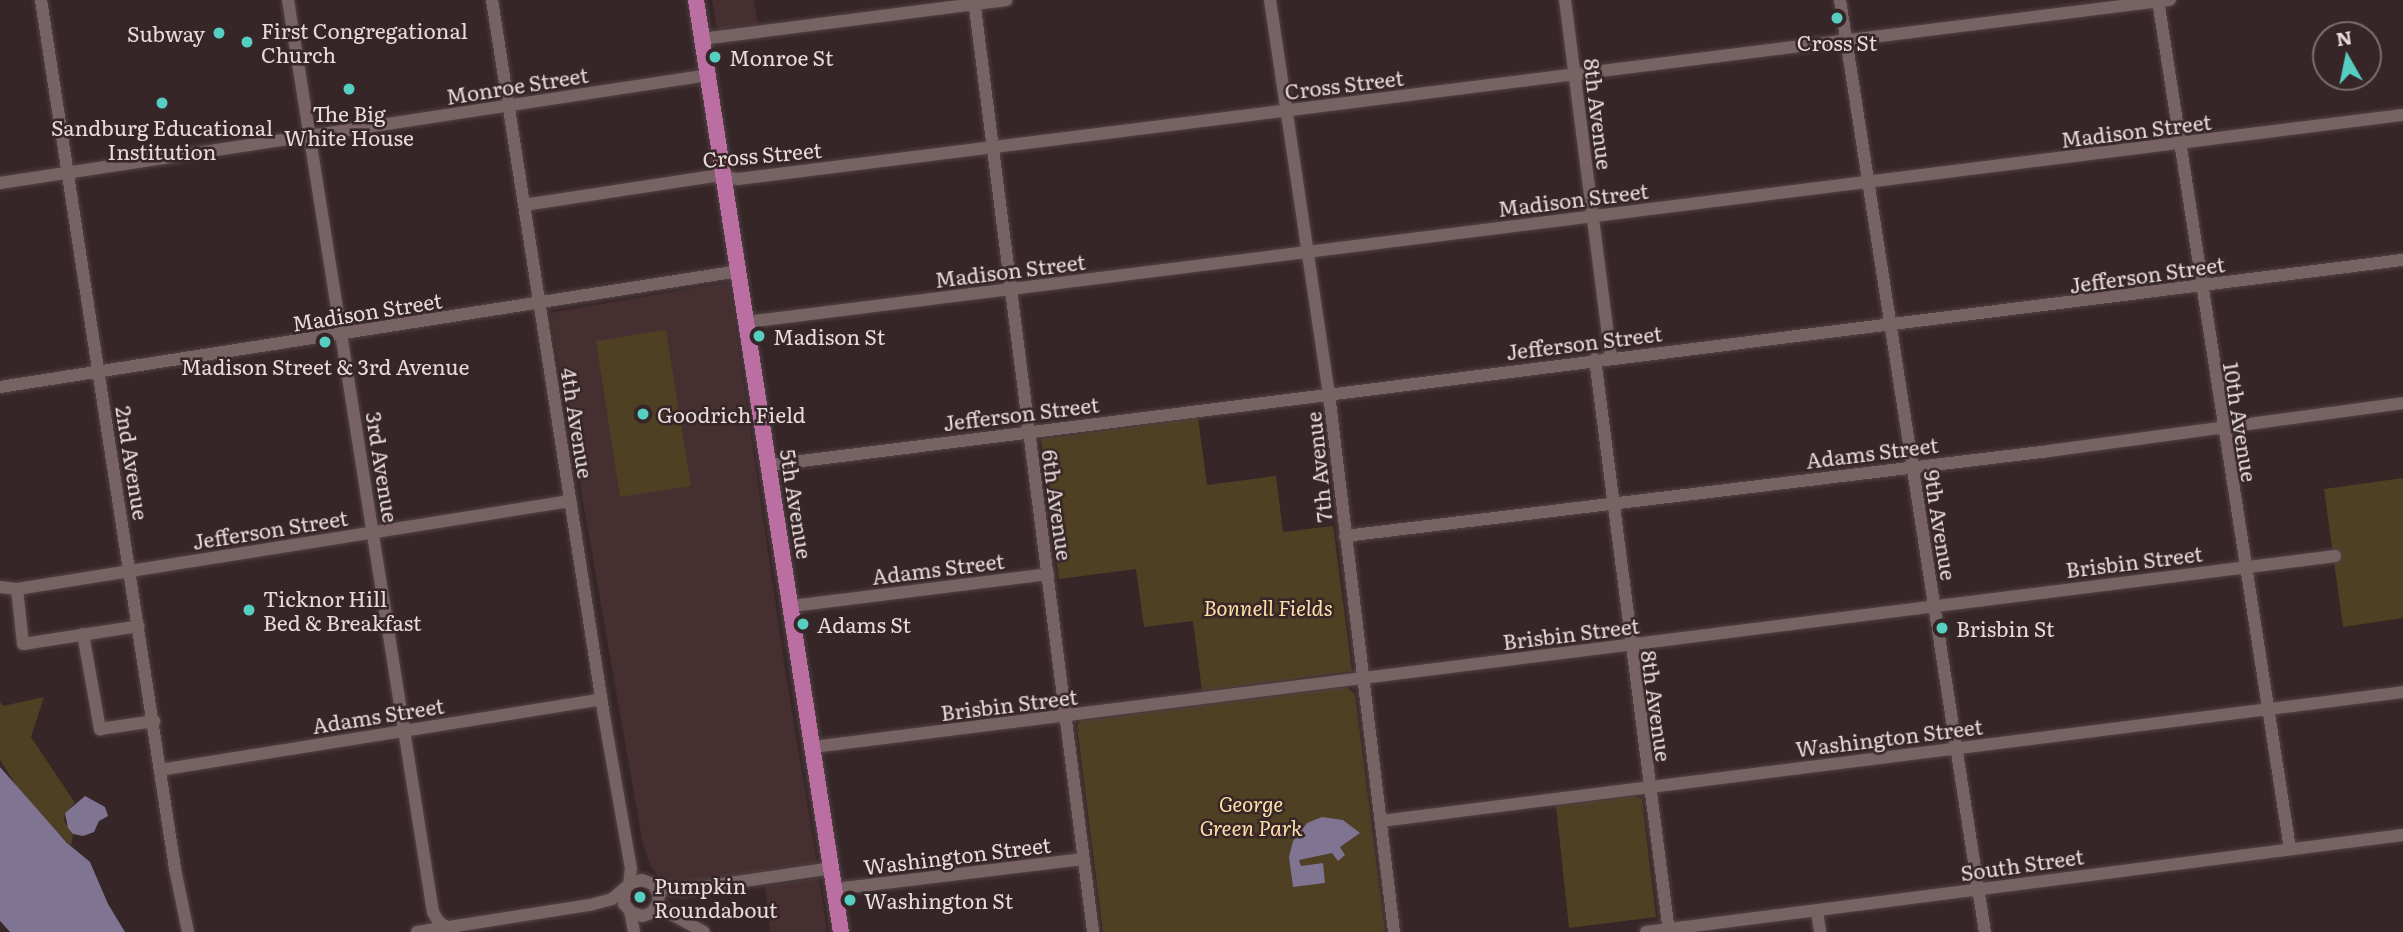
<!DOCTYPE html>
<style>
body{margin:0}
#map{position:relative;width:2403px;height:932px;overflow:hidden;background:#372627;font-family:Literata,serif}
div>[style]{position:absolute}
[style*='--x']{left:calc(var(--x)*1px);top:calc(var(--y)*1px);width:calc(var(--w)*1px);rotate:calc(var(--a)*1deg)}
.built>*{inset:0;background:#462f30}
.green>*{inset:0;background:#4f3f23}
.water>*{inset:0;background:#807493}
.roads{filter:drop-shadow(0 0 2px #524345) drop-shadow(0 0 2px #524345)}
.minor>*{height:12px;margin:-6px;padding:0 6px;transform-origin:6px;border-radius:6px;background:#776264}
.major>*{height:16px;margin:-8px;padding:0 8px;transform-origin:8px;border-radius:8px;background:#bb6ea2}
.dots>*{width:19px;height:19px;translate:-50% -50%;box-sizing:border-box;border:4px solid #372627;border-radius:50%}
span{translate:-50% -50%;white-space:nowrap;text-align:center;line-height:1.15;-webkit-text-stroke:5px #372627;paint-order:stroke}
.poi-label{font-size:21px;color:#e7dbdc}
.left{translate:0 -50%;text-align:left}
.right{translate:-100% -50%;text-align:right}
.street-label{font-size:21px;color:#e7dbdc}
.park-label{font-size:21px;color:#fedfa7;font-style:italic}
.north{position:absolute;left:2312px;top:21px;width:70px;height:70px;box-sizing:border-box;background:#372627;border:2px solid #7d6e6f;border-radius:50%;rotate:351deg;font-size:19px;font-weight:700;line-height:28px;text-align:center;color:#e7dbdc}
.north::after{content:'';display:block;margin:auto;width:24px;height:32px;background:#57cec2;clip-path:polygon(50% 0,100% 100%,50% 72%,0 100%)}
</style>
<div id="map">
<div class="built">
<i style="clip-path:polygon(712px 0,754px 0,758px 24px,717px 30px)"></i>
<i style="clip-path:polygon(729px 282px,784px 663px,817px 863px,674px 884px,673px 880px,662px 881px,650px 865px,643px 845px,550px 313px)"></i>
<i style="clip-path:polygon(819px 878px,827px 932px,770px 932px,765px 886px)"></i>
</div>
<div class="green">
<i style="clip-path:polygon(666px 330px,691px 486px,620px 497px,596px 341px)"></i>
<i style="clip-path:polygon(1198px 418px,1207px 485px,1276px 476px,1283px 532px,1333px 526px,1352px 671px,1202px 691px,1193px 621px,1144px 627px,1136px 569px,1059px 579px,1041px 439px)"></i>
<i style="clip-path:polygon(2403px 478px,2403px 618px,2343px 627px,2324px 489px)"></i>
<i style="clip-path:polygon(1346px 687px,1355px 694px,1385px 932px,1103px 932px,1077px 726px,1080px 721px)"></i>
<i style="clip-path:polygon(44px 697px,31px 737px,75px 803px,65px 813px,64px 821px,73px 834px,71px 846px,22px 795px,0 760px,0 702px,3px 706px)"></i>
<i style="clip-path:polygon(1635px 796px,1642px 799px,1656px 917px,1569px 928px,1556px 806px)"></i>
</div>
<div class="water">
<i style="clip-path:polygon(0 767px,67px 843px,90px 862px,108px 904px,125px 932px,10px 932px,0 921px)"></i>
<i style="clip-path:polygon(85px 796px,105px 807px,108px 816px,99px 821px,94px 832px,83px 836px,73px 834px,68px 828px,65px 813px)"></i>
<i style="clip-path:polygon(1322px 817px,1343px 820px,1360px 833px,1340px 847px,1345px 855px,1338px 861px,1332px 853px,1299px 860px,1301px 866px,1323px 863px,1325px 883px,1293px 887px,1289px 857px,1293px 841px,1307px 823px)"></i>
</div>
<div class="roads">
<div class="minor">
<i style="--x:41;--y:0;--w:879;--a:81.23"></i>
<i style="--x:175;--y:869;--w:64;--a:78.3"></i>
<i style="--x:288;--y:0;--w:923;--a:80.97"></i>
<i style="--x:433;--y:912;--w:10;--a:61"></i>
<i style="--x:438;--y:921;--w:19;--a:36"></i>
<i style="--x:492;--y:0;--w:719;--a:81.11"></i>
<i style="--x:603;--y:710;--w:160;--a:80"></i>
<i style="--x:631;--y:868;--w:17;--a:97"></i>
<i style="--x:974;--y:0;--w:940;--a:82.72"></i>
<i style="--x:1270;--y:0;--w:398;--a:81.5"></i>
<i style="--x:1329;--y:394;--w:542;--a:83.11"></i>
<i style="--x:1565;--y:0;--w:360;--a:82.7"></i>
<i style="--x:1840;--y:0;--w:943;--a:81.16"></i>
<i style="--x:2158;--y:0;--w:859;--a:81.16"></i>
<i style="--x:702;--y:39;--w:307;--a:-7.3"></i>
<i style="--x:0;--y:183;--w:716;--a:-8.67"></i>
<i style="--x:524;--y:205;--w:192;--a:-8.7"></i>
<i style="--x:714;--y:176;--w:24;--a:7"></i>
<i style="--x:738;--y:179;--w:1443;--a:-7.13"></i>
<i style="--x:747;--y:322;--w:1669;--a:-7.13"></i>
<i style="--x:1595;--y:359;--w:578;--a:82.64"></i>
<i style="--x:0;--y:387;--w:748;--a:-8.92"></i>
<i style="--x:770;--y:465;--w:1646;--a:-7.16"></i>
<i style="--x:1345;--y:536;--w:709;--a:-6.88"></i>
<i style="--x:2049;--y:451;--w:357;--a:-7.7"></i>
<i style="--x:0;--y:587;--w:17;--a:7"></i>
<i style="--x:17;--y:589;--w:560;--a:-9.04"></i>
<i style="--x:17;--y:589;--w:55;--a:83.8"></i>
<i style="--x:23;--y:644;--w:117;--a:-8.8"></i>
<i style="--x:792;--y:606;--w:258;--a:-7.1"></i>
<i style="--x:83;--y:634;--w:97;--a:79.9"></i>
<i style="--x:100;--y:729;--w:55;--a:-8.4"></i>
<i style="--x:813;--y:747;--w:1534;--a:-7.15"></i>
<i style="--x:160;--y:770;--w:447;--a:-9.1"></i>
<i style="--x:1381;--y:821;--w:1030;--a:-7.19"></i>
<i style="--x:655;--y:887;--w:27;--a:6"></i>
<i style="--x:682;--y:890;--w:152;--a:-8.3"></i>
<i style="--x:835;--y:889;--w:250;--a:-6.9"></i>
<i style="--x:625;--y:890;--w:14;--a:94"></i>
<i style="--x:624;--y:904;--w:12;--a:48"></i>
<i style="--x:632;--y:913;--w:11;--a:15"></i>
<i style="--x:643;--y:916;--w:17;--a:-21"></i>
<i style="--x:659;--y:910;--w:9;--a:13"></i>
<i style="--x:668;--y:912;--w:41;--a:29.1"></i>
<i style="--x:630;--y:911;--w:21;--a:79"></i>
<i style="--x:1817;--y:912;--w:20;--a:81"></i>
<i style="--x:417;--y:932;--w:175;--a:-8.9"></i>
<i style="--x:590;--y:905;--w:23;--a:-15"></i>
<i style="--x:612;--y:899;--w:25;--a:-40"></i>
<i style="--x:631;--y:883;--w:11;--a:-15"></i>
<i style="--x:642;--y:880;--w:12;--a:20"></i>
<i style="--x:653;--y:884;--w:13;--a:61"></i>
<i style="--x:659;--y:895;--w:11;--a:100"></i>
<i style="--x:657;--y:906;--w:9;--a:131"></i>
<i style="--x:1646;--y:932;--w:763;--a:-7.3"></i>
</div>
<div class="major">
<i style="--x:696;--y:0;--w:943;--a:81.16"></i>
</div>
</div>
<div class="dots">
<i style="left:1837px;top:18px;background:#57cec2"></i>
<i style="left:219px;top:33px;background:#57cec2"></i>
<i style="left:247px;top:42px;background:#57cec2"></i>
<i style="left:715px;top:57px;background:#57cec2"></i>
<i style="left:349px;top:89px;background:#57cec2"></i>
<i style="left:162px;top:103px;background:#57cec2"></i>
<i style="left:759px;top:336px;background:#57cec2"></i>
<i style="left:325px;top:342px;background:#57cec2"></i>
<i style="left:643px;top:414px;background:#57cec2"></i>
<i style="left:249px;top:610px;background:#57cec2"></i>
<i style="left:803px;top:624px;background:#57cec2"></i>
<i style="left:1942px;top:628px;background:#57cec2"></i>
<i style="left:640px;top:897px;background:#57cec2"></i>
<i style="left:850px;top:900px;background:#57cec2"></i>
</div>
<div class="poi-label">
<span class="left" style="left:261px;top:42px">First Congregational<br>Church</span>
<span class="right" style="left:205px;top:33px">Subway</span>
<span style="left:1837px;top:42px">Cross St</span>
<span class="left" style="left:729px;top:57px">Monroe St</span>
<span style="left:349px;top:125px">The Big<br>White House</span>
<span style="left:162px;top:139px">Sandburg Educational<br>Institution</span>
<span class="left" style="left:773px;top:336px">Madison St</span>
<span style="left:325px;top:366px">Madison Street &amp; 3rd Avenue</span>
<span class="left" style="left:657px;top:414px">Goodrich Field</span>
<span class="left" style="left:263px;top:610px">Ticknor Hill<br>Bed &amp; Breakfast</span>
<span class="left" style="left:817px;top:624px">Adams St</span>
<span class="left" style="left:1956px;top:628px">Brisbin St</span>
<span class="left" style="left:654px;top:897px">Pumpkin<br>Roundabout</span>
<span class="left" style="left:864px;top:900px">Washington St</span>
</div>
<div class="street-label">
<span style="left:1344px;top:84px;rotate:-7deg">Cross Street</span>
<span style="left:517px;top:85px;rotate:-9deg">Monroe Street</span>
<span style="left:1599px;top:114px;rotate:83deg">8th Avenue</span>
<span style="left:2136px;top:130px;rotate:-7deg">Madison Street</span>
<span style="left:762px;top:154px;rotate:-5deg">Cross Street</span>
<span style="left:1573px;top:199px;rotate:-7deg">Madison Street</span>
<span style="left:1010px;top:270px;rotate:-7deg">Madison Street</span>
<span style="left:2147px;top:274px;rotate:-8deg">Jefferson Street</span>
<span style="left:367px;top:311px;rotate:-9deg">Madison Street</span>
<span style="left:1584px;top:342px;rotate:-7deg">Jefferson Street</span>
<span style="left:1021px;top:413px;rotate:-7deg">Jefferson Street</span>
<span style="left:2241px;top:422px;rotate:81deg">10th Avenue</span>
<span style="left:578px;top:423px;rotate:81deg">4th Avenue</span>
<span style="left:1872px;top:452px;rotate:-7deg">Adams Street</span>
<span style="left:133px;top:463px;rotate:81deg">2nd Avenue</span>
<span style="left:383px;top:467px;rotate:81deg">3rd Avenue</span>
<span style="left:1318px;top:467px;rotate:-96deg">7th Avenue</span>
<span style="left:797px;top:504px;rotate:81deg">5th Avenue</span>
<span style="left:1058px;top:505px;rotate:82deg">6th Avenue</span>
<span style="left:1941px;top:525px;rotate:81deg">9th Avenue</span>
<span style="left:270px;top:529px;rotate:-9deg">Jefferson Street</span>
<span style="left:2134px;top:561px;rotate:-7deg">Brisbin Street</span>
<span style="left:938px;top:568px;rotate:-7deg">Adams Street</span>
<span style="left:1571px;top:633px;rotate:-7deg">Brisbin Street</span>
<span style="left:1009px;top:704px;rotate:-7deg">Brisbin Street</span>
<span style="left:1657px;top:706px;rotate:82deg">8th Avenue</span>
<span style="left:378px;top:715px;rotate:-9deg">Adams Street</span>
<span style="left:1889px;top:737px;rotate:-7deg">Washington Street</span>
<span style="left:957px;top:855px;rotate:-7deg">Washington Street</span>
<span style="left:2022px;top:864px;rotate:-8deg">South Street</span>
</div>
<div class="park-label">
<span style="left:1268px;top:607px">Bonnell Fields</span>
<span style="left:1251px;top:815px">George<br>Green Park</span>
</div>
<div class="north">N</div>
</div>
